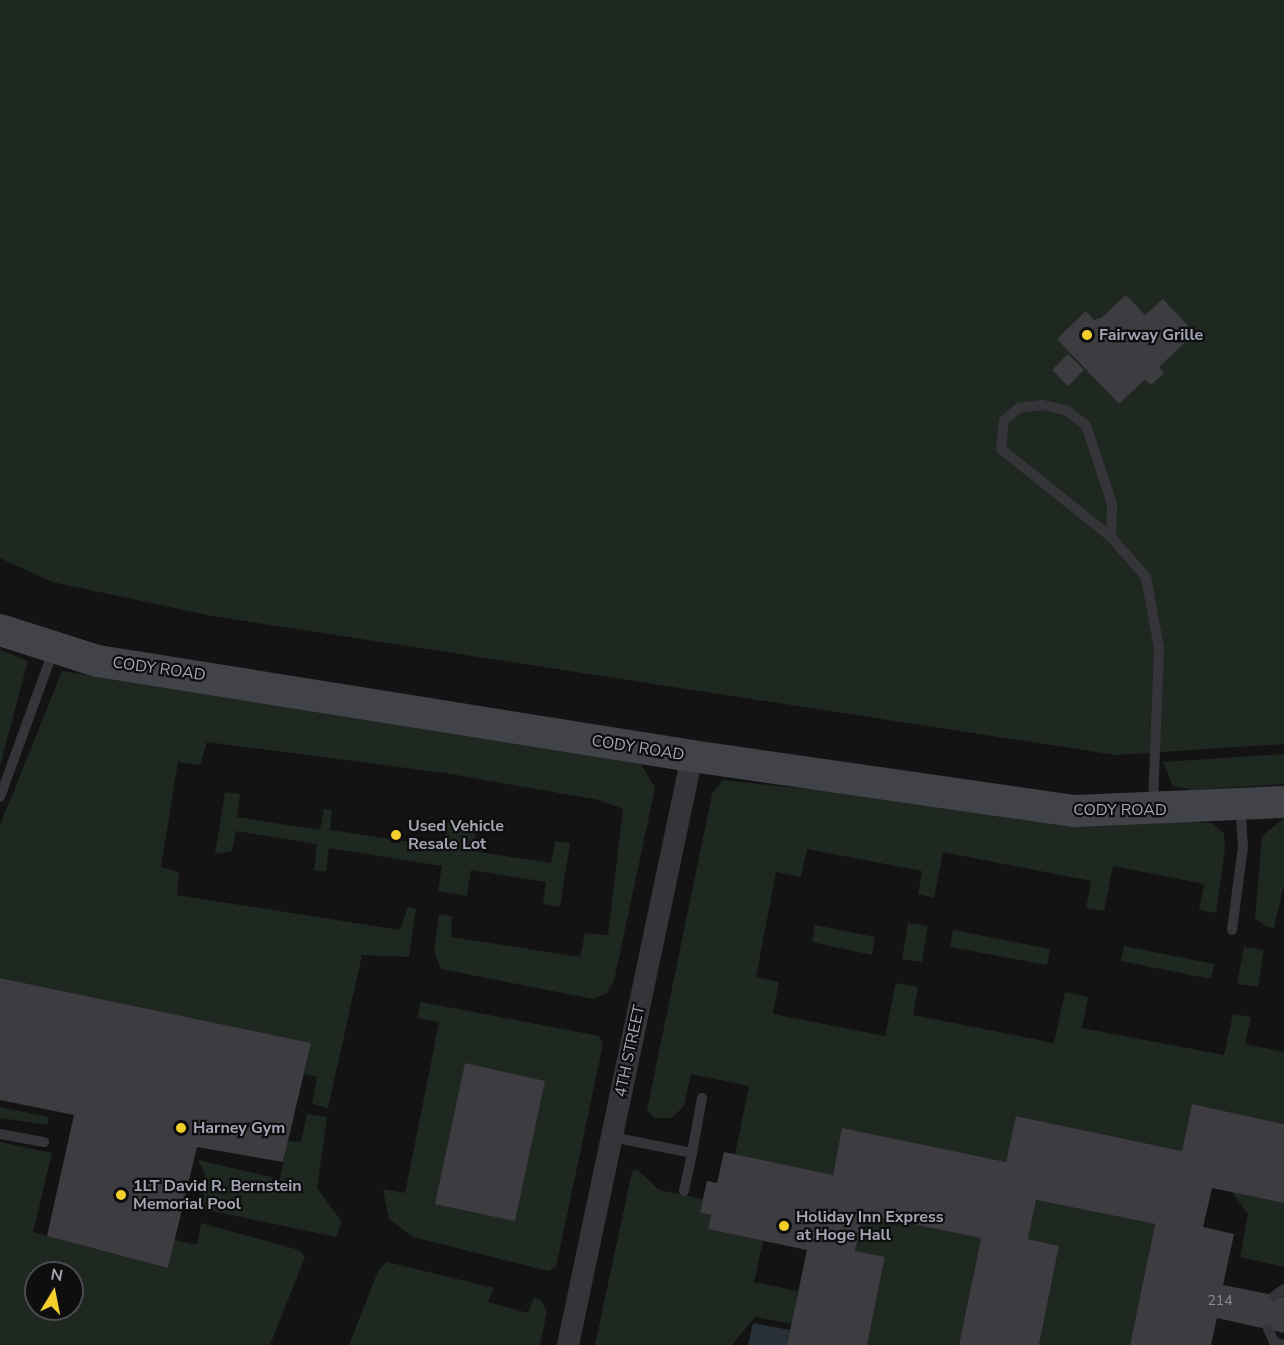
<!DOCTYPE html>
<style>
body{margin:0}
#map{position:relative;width:1284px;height:1345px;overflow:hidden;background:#131314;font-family:"Nunito Sans",sans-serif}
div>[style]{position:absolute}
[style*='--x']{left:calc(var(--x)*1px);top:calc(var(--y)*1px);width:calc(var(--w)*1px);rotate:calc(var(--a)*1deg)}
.green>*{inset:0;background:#1f2721}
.water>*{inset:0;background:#292f38}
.building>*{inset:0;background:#3d3c41}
.lane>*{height:10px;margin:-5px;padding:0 5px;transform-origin:5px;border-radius:5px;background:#343439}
.street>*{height:22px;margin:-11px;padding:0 11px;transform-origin:11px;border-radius:11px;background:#343439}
.secondary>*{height:32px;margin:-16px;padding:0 16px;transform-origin:16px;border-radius:16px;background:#424249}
.dots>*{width:16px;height:16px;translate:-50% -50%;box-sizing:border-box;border:3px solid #0e0e0f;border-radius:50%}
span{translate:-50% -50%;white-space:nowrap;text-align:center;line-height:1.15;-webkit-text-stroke:4.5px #0e0e0f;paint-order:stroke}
.number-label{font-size:14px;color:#8a8c98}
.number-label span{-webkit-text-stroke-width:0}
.poi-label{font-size:16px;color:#a4a6b5;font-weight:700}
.left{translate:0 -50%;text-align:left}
.street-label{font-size:16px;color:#a4a6b5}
.north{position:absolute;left:24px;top:1261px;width:60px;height:60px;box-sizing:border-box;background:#0e0e0f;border:2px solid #4a4b51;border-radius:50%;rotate:10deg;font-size:16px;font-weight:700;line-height:24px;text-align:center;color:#a4a6b5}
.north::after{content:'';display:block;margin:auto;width:21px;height:27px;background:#f2cf2c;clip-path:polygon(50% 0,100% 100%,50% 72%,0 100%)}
</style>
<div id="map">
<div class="green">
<i style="clip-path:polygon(0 0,1284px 0,1284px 744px,1116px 755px,212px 616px,52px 582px,0 558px)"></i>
<i style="clip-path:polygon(0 650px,28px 661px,0 766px)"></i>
<i style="clip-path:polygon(62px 671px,639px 760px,655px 788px,614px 981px,606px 994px,593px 999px,441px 969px,434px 951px,439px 914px,452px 916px,451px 937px,580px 957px,585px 933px,608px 935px,623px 809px,599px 800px,445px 773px,207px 742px,200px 765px,178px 762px,161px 867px,179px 872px,177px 895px,400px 930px,408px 907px,416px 909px,409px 957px,362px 955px,328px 1108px,312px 1104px,317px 1077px,304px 1074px,311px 1043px,0 978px,0 825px)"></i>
<i style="clip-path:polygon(1284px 754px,1284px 784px,1192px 790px,1173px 786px,1163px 762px)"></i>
<i style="clip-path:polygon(723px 780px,1020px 812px,1212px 823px,1224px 833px,1225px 848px,1216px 913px,1199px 910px,1204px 884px,1113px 866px,1104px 911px,1086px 908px,1091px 881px,943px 852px,934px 898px,918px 894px,922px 871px,807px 849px,801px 877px,776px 872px,756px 977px,779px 982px,773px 1014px,885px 1036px,896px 983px,918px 987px,913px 1015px,1054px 1043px,1065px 992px,1088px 997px,1082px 1028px,1224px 1055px,1233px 1014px,1251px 1017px,1245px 1044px,1284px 1052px,1284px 1124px,1192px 1104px,1182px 1151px,1017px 1116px,1006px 1162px,842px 1129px,833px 1175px,735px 1155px,749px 1086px,691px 1074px,684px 1106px,672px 1118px,654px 1118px,647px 1110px,712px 794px)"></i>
<i style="clip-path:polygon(225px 792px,240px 794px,237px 817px,320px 830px,324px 809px,332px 810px,330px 830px,444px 847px,448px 820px,477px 825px,473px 851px,551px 863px,555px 841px,570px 843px,560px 907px,543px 904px,546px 882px,471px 870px,467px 896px,438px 891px,442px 866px,329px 848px,326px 872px,314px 870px,317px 844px,236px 831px,232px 851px,215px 854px)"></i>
<i style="clip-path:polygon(1284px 818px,1284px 884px,1274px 928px,1268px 927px,1255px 919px,1262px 836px)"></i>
<i style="clip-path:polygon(908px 923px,928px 926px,922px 962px,902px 959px)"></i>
<i style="clip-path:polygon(815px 925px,875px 937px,872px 955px,812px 942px)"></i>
<i style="clip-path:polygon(953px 930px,1050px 949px,1047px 965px,950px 947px)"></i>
<i style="clip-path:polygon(1124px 946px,1214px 964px,1211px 979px,1121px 961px)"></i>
<i style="clip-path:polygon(1244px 947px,1264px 950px,1258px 987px,1237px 984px)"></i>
<i style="clip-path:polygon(421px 1002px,599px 1036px,603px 1044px,556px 1267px,548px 1271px,413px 1237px,389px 1219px,383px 1189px,405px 1193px,439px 1022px,417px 1018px)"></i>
<i style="clip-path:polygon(0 1107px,49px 1117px,47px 1125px,0 1118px)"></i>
<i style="clip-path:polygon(307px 1114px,327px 1117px,317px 1188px,342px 1222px,336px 1237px,203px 1209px,205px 1174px,198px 1160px,280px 1179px,288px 1141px,301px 1142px)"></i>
<i style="clip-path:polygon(evenodd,0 1142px,52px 1153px,33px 1232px,168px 1268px,175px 1240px,197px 1245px,201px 1223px,299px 1250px,305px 1257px,270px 1345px,0 1345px,0 1142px,36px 1273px,72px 1273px,72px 1309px,36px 1309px,36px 1273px)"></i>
<i style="clip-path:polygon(637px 1169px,659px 1190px,703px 1199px,700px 1212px,711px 1215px,708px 1229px,763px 1241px,754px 1282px,798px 1291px,792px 1324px,755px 1317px,732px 1345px,595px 1345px,632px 1172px)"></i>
<i style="clip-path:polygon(1232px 1192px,1284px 1203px,1284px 1267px,1240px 1257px,1248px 1214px)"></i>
<i style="clip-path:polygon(1036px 1200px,1155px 1224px,1130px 1345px,1039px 1345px,1059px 1246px,1028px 1239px)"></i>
<i style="clip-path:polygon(863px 1214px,981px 1238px,959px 1345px,867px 1345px,885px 1258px,855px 1251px)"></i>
<i style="clip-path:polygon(387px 1262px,494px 1288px,488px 1302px,528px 1313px,534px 1297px,542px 1301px,547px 1312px,540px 1345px,349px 1345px,378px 1271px)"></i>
</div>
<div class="water">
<i style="clip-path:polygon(753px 1323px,790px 1330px,787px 1345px,748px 1345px)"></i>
</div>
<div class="building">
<i style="clip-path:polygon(1126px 295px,1145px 315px,1163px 299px,1195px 333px,1159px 367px,1164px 373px,1151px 385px,1145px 379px,1119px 404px,1057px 339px,1086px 311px,1094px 320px,1101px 318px)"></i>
<i style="clip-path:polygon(1068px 354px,1084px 370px,1068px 386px,1052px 370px)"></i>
<i style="clip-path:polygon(0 978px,311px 1043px,283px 1162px,197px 1147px,168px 1268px,47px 1236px,74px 1115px,0 1100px)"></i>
<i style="clip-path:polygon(465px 1063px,545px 1081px,515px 1221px,435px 1204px)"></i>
<i style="clip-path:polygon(1192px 1104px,1284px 1124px,1284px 1203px,1212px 1188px,1203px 1227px,1234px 1234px,1223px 1285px,1284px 1297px,1284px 1333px,1217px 1318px,1211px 1345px,1130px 1345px,1155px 1224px,1036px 1200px,1028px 1239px,1059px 1246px,1039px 1345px,959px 1345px,981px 1238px,863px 1214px,855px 1251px,885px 1257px,867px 1345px,787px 1345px,807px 1250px,708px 1229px,711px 1215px,700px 1212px,707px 1181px,717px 1183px,724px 1152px,833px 1175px,842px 1128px,1006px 1162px,1016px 1116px,1182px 1151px)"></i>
</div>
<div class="lane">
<i style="--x:1111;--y:537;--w:33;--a:-88"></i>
<i style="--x:1112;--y:504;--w:83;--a:-108.2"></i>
<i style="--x:1086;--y:425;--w:25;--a:-143"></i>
<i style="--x:1066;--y:410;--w:25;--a:-168"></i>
<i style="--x:1042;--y:405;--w:23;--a:173"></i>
<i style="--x:1019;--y:408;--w:19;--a:141"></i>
<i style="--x:1004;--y:420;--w:29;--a:96"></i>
<i style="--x:1001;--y:449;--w:141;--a:38.7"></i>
<i style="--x:1111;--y:537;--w:53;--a:48.8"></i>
<i style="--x:1146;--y:577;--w:72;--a:79.6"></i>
<i style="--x:1159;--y:648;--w:157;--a:92.2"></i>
<i style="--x:0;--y:797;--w:155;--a:-70"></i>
<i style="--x:1232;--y:930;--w:85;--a:-82.5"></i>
<i style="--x:1243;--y:846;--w:41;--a:-94.2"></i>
<i style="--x:0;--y:1134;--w:45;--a:10.3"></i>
<i style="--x:612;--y:1137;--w:82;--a:11.3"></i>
<i style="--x:692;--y:1153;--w:56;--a:-79.7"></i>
<i style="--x:684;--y:1191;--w:39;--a:-78"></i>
<i style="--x:1274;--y:1296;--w:12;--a:-35"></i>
<i style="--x:1268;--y:1329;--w:14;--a:65"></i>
<i style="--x:1274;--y:1342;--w:10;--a:17"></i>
</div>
<div class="street">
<i style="--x:568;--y:1345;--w:602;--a:-78.11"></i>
</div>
<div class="secondary">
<i style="--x:0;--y:630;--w:103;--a:17.6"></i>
<i style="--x:98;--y:661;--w:602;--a:9.09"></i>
<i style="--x:692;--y:756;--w:388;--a:8.2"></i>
<i style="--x:1076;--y:811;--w:208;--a:-2.5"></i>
</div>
<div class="dots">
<i style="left:1087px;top:335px;background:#f2cf2c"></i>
<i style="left:396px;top:835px;background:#f2cf2c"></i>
<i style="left:181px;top:1128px;background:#f2cf2c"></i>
<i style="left:121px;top:1195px;background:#f2cf2c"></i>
<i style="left:784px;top:1226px;background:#f2cf2c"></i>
</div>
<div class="number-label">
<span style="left:1220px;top:1301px">214</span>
</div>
<div class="poi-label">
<span class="left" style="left:1099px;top:335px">Fairway Grille</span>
<span class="left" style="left:408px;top:835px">Used Vehicle<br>Resale Lot</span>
<span class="left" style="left:193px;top:1128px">Harney Gym</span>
<span class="left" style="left:133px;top:1195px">1LT David R. Bernstein<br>Memorial Pool</span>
<span class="left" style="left:796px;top:1226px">Holiday Inn Express<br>at Hoge Hall</span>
</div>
<div class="street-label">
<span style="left:159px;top:669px;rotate:8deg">CODY ROAD</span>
<span style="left:638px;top:748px;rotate:9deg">CODY ROAD</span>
<span style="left:1120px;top:810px">CODY ROAD</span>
<span style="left:630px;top:1051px;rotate:-78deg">4TH STREET</span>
</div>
<div class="north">N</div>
</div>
